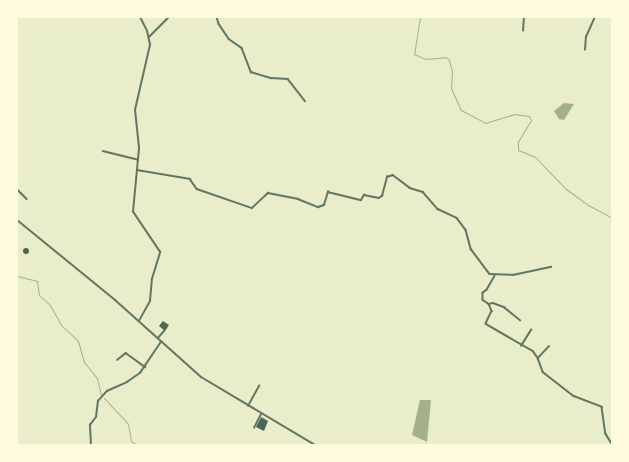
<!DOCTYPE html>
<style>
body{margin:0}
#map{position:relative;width:629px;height:462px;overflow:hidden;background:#e9edc9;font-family:"Golos Text",sans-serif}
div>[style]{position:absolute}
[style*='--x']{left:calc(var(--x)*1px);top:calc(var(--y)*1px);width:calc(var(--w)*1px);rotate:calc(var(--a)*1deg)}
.water>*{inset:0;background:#a3b18a}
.stream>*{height:1px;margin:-0.5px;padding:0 0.5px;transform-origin:0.5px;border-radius:0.5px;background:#a3b18a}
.building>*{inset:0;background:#4f6655}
.round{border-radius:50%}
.minor>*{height:1.5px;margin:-0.75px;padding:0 0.75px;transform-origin:0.75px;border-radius:0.75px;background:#617663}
.tertiary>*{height:2px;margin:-1px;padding:0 1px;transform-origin:1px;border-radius:1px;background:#617663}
span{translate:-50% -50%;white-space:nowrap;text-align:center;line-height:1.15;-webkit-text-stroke:3px #fefae0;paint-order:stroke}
.frame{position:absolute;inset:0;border:18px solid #fefae0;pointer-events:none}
</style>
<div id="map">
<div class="water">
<i style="clip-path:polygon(564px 103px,574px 104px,564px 120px,559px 119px,554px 111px)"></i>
<i style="clip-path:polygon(420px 400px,431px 400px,427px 442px,412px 435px)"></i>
</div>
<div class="stream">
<i style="--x:420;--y:17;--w:37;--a:99"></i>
<i style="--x:414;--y:54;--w:12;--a:24"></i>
<i style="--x:425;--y:59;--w:21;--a:-5"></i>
<i style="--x:446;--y:57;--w:4;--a:45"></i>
<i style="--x:449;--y:60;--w:11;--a:75"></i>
<i style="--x:452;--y:71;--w:17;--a:93"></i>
<i style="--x:451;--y:88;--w:24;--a:66"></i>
<i style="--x:461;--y:110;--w:27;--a:28"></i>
<i style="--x:485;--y:123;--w:30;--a:-17"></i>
<i style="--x:514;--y:114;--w:15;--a:8"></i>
<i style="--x:529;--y:116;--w:4;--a:63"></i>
<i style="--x:531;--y:120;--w:26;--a:121"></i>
<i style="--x:518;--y:142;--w:8;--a:90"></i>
<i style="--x:518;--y:150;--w:18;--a:22"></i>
<i style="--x:535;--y:157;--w:45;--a:45.9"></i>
<i style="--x:566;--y:189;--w:27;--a:36"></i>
<i style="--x:588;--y:205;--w:27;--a:28"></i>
<i style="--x:17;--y:276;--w:21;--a:14"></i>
<i style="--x:37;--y:281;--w:14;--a:82"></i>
<i style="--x:39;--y:295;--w:15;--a:42"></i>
<i style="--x:50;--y:305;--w:23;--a:61"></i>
<i style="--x:61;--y:325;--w:23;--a:43"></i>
<i style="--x:78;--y:341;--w:22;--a:74"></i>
<i style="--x:84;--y:362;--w:21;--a:51"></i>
<i style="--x:97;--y:378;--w:17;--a:77"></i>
<i style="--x:104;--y:398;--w:35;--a:47"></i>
<i style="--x:128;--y:424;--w:17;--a:80"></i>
<i style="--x:131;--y:441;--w:7;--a:34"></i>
<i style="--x:183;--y:445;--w:7;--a:0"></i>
</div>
<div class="building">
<i class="round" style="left:23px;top:248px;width:6px;height:6px"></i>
<i style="clip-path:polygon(163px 321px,169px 325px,165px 331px,159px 326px)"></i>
<i style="clip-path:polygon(261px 417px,268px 421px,264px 431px,256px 427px)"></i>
</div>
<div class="minor">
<i style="--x:217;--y:17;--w:7;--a:74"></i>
<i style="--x:219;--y:24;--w:18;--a:56"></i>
<i style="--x:229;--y:39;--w:16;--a:35"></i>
<i style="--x:242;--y:48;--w:26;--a:69"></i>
<i style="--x:251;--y:72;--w:21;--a:17"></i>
<i style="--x:271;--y:78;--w:17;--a:3"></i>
<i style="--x:288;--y:79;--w:28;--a:52"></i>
<i style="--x:523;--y:31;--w:14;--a:-86"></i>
<i style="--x:149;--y:37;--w:28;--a:-45"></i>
<i style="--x:585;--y:50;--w:13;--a:-86"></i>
<i style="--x:586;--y:37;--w:22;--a:-66"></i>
<i style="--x:103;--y:151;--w:36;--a:14"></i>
<i style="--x:137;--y:170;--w:54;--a:9.6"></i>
<i style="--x:190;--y:179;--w:12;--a:55"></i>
<i style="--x:197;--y:189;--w:58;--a:19.1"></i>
<i style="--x:252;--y:208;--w:22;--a:-43"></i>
<i style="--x:268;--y:193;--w:31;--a:11"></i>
<i style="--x:298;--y:199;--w:22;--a:22"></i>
<i style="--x:318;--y:207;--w:6;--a:-18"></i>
<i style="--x:324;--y:205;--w:14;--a:-73"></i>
<i style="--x:328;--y:192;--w:34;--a:14"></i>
<i style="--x:361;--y:200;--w:6;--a:-59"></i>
<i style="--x:364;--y:195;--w:15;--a:11"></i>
<i style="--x:379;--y:198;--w:4;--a:-34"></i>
<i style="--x:382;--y:196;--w:20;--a:-75"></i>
<i style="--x:387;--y:177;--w:6;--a:-18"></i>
<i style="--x:393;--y:175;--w:21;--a:37"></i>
<i style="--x:410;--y:188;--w:14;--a:17"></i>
<i style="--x:423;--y:192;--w:23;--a:49"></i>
<i style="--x:438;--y:209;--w:21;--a:25"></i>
<i style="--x:457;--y:218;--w:15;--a:53"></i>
<i style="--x:466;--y:230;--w:20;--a:75"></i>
<i style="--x:471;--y:249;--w:31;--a:53"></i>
<i style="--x:490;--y:274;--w:23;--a:2"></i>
<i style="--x:513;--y:275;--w:39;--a:-12"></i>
<i style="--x:17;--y:189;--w:14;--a:45"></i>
<i style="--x:495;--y:276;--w:16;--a:120"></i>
<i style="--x:487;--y:290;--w:5;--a:143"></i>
<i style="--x:483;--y:293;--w:7;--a:90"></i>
<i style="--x:483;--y:300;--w:7;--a:34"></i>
<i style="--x:489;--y:304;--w:8;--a:67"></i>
<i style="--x:492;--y:311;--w:14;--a:115"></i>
<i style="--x:486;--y:324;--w:54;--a:29.9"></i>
<i style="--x:533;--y:351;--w:9;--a:54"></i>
<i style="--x:538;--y:358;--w:15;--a:70"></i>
<i style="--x:543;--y:372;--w:39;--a:38"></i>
<i style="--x:574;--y:396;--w:30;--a:21"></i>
<i style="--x:602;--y:407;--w:27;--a:82"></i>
<i style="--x:606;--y:434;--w:12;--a:59"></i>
<i style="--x:489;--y:304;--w:4;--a:-14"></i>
<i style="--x:493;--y:303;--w:12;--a:20"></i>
<i style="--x:504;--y:307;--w:21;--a:39"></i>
<i style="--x:139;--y:321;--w:23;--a:-61"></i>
<i style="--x:150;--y:301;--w:22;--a:-85"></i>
<i style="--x:152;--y:279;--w:28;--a:-73"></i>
<i style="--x:160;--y:252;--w:48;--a:-124"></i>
<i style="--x:133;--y:212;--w:64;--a:-84.6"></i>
<i style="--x:139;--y:148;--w:38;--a:-96"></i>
<i style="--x:135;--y:110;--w:67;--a:-77"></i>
<i style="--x:150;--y:45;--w:14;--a:-102"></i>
<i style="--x:147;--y:31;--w:16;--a:-117"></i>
<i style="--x:158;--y:338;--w:9;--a:-49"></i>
<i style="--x:521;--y:346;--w:19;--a:-58"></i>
<i style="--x:538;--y:358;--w:16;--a:-47"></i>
<i style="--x:117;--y:360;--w:11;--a:-38"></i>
<i style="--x:126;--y:353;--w:24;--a:36"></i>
<i style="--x:248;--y:406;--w:23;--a:-61"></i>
<i style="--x:254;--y:428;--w:16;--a:-63"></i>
<i style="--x:91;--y:445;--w:20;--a:-93"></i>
<i style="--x:90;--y:425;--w:10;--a:-53"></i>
<i style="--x:96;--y:417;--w:16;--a:-83"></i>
<i style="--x:98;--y:401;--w:13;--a:-48"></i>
<i style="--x:107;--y:391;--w:22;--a:-24"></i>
<i style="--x:127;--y:382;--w:16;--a:-35"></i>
<i style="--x:140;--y:373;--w:37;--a:-56"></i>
</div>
<div class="tertiary">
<i style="--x:17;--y:220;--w:127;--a:39.2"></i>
<i style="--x:115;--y:300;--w:115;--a:41.8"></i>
<i style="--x:201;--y:377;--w:133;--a:30.8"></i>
</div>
<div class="frame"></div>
</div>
